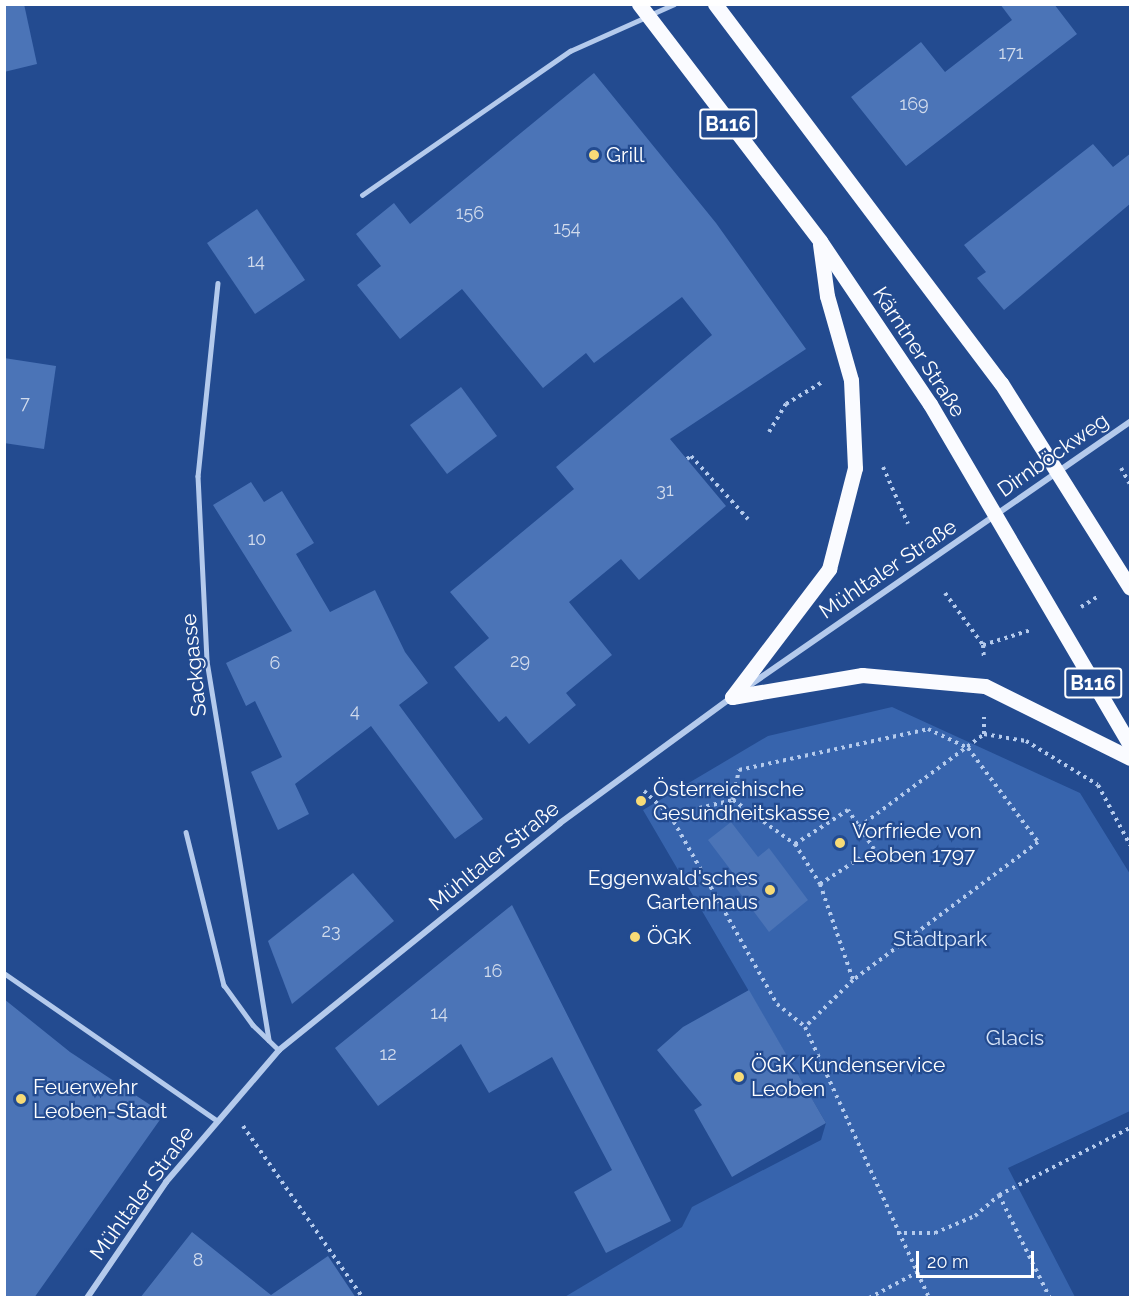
<!DOCTYPE html>
<meta charset="utf-8">
<style>
body{margin:0}
#map{position:relative;width:1135px;height:1302px;overflow:hidden;background:#234b90;font-family:Raleway,sans-serif}
div>[style]{position:absolute}
[style*='--x']{left:calc(var(--x)*1px);top:calc(var(--y)*1px);width:calc(var(--w)*1px);rotate:calc(var(--a)*1deg)}
.green>*{inset:0;background:#3764ad}
.building>*{inset:0;background:#4b74b7}
.path>*{height:4px;margin-top:-2px;transform-origin:0;background:repeating-linear-gradient(90deg,#b4caec 0 3px,transparent 0 7.5px)}
.lane>*{height:4.5px;margin:-2.25px;padding:0 2.25px;transform-origin:2.25px;border-radius:2.25px;background:#b4caec}
.street>*{height:6px;margin:-3px;padding:0 3px;transform-origin:3px;border-radius:3px;background:#b4caec}
.primary>*{height:15px;margin:-7.5px;padding:0 7.5px;transform-origin:7.5px;border-radius:7.5px;background:#fafbff}
.dots>*{width:16px;height:16px;translate:-50% -50%;box-sizing:border-box;border:3px solid #234b90;border-radius:50%}
span{translate:-50% -50%;white-space:nowrap;text-align:center;line-height:1.15;-webkit-text-stroke:4.5px #234b90;paint-order:stroke}
.number-label{font-size:18px;color:#d2dced}
.number-label span{-webkit-text-stroke-width:0}
.shield-label span{padding:2px 4px;background:#234b90;border:2px solid;border-radius:4px;-webkit-text-stroke-width:0}
.shield-label{font-size:20px;color:#fff;font-weight:700}
.poi-label{font-size:21px;color:#fff}
.left{translate:0 -50%;text-align:left}
.right{translate:-100% -50%;text-align:right}
.street-label{font-size:21px;color:#fff}
.park-label{font-size:21px;color:#d9e6f9}
.frame{position:absolute;inset:0;border:6px solid #fff;pointer-events:none}
.scale{position:absolute;left:916px;top:1251px;width:118px;height:27px;box-sizing:border-box;border:3px solid #fff;border-top:0;padding-left:8px;font-size:18px;line-height:21px;white-space:nowrap;color:#fff;-webkit-text-stroke:4px #234b90;paint-order:stroke}
</style>
<div id="map">
<div class="green">
<i style="clip-path:polygon(892px 707px,1080px 793px,1130px 874px,1130px 1111px,1008px 1168px,1075px 1297px,563px 1298px,682px 1227px,692px 1207px,821px 1140px,826px 1123px,643px 810px,768px 736px)"></i>
</div>
<div class="building">
<i style="clip-path:polygon(4px 4px,24px 4px,37px 64px,4px 72px)"></i>
<i style="clip-path:polygon(1000px 4px,1054px 4px,1077px 34px,906px 166px,851px 97px,921px 42px,945px 72px,1012px 20px)"></i>
<i style="clip-path:polygon(594px 73px,716px 223px,806px 349px,670px 439px,726px 506px,639px 580px,621px 559px,569px 602px,612px 655px,566px 693px,576px 705px,529px 744px,506px 716px,499px 722px,454px 667px,489px 638px,450px 592px,574px 489px,556px 467px,712px 335px,682px 297px,594px 363px,586px 353px,543px 388px,462px 289px,400px 339px,357px 285px,381px 266px,356px 234px,394px 203px,410px 224px)"></i>
<i style="clip-path:polygon(1093px 144px,1113px 167px,1131px 153px,1131px 203px,1004px 310px,977px 278px,986px 272px,964px 245px)"></i>
<i style="clip-path:polygon(257px 209px,305px 280px,255px 314px,207px 243px)"></i>
<i style="clip-path:polygon(4px 358px,56px 366px,44px 449px,4px 443px)"></i>
<i style="clip-path:polygon(461px 387px,497px 436px,447px 474px,410px 425px)"></i>
<i style="clip-path:polygon(251px 482px,264px 502px,282px 491px,314px 543px,296px 554px,330px 612px,375px 590px,405px 652px,428px 683px,399px 705px,483px 819px,455px 839px,371px 726px,295px 784px,309px 814px,278px 830px,251px 772px,282px 757px,255px 701px,246px 706px,226px 663px,292px 631px,213px 505px)"></i>
<i style="clip-path:polygon(731px 822px,758px 857px,769px 848px,808px 900px,769px 932px,731px 881px,736px 877px,708px 840px)"></i>
<i style="clip-path:polygon(353px 873px,394px 921px,292px 1004px,268px 941px)"></i>
<i style="clip-path:polygon(512px 905px,671px 1221px,606px 1253px,574px 1192px,612px 1170px,552px 1057px,489px 1093px,461px 1044px,378px 1106px,335px 1048px)"></i>
<i style="clip-path:polygon(749px 990px,826px 1123px,732px 1177px,694px 1110px,702px 1105px,657px 1050px,683px 1027px)"></i>
<i style="clip-path:polygon(4px 999px,70px 1052px,164px 1114px,34px 1298px,4px 1298px)"></i>
<i style="clip-path:polygon(192px 1232px,271px 1295px,328px 1256px,356px 1298px,140px 1298px)"></i>
</div>
<div class="path">
<i style="--x:769;--y:432;--w:33;--a:-59"></i>
<i style="--x:786;--y:404;--w:44;--a:-31.2"></i>
<i style="--x:687;--y:459;--w:5;--a:-37"></i>
<i style="--x:691;--y:456;--w:85;--a:47.9"></i>
<i style="--x:883;--y:467;--w:62;--a:66.3"></i>
<i style="--x:1121;--y:468;--w:18;--a:61"></i>
<i style="--x:945;--y:593;--w:64;--a:53.8"></i>
<i style="--x:983;--y:645;--w:13;--a:86"></i>
<i style="--x:1081;--y:607;--w:22;--a:-32"></i>
<i style="--x:983;--y:645;--w:50;--a:-17.4"></i>
<i style="--x:984;--y:734;--w:43;--a:9.5"></i>
<i style="--x:1026;--y:741;--w:84;--a:31.4"></i>
<i style="--x:1098;--y:785;--w:68;--a:61.9"></i>
<i style="--x:644;--y:791;--w:35;--a:43"></i>
<i style="--x:670;--y:815;--w:217;--a:60.5"></i>
<i style="--x:777;--y:1004;--w:36;--a:39"></i>
<i style="--x:733;--y:800;--w:31;--a:-79"></i>
<i style="--x:739;--y:770;--w:193;--a:-12.2"></i>
<i style="--x:928;--y:729;--w:44;--a:25.4"></i>
<i style="--x:968;--y:748;--w:117;--a:53.3"></i>
<i style="--x:1038;--y:842;--w:231;--a:143.3"></i>
<i style="--x:853;--y:980;--w:67;--a:135.6"></i>
<i style="--x:805;--y:1027;--w:298;--a:65.4"></i>
<i style="--x:670;--y:815;--w:65;--a:-13.4"></i>
<i style="--x:733;--y:800;--w:76;--a:35.4"></i>
<i style="--x:859;--y:827;--w:156;--a:-36.6"></i>
<i style="--x:984;--y:734;--w:17;--a:-90"></i>
<i style="--x:820;--y:884;--w:64;--a:-32.9"></i>
<i style="--x:874;--y:849;--w:47;--a:-123.7"></i>
<i style="--x:848;--y:810;--w:63;--a:147.3"></i>
<i style="--x:795;--y:844;--w:47;--a:58"></i>
<i style="--x:820;--y:884;--w:102;--a:71"></i>
<i style="--x:243;--y:1126;--w:210;--a:55.1"></i>
<i style="--x:999;--y:1195;--w:115;--a:63.7"></i>
<i style="--x:897;--y:1233;--w:38;--a:0"></i>
<i style="--x:935;--y:1233;--w:43;--a:-23"></i>
<i style="--x:975;--y:1216;--w:32;--a:-41"></i>
<i style="--x:999;--y:1195;--w:147;--a:-27.1"></i>
<i style="--x:869;--y:1298;--w:55;--a:-28"></i>
</div>
<div class="lane">
<i style="--x:652;--y:14;--w:24;--a:-24"></i>
<i style="--x:362;--y:195;--w:253;--a:-34.7"></i>
<i style="--x:570;--y:51;--w:81;--a:-24"></i>
<i style="--x:218;--y:283;--w:194;--a:95.9"></i>
<i style="--x:198;--y:476;--w:185;--a:87.2"></i>
<i style="--x:207;--y:661;--w:384;--a:80.7"></i>
<i style="--x:186;--y:832;--w:158;--a:76.1"></i>
<i style="--x:224;--y:985;--w:49;--a:54.1"></i>
<i style="--x:253;--y:1025;--w:36;--a:44"></i>
<i style="--x:4;--y:973;--w:258;--a:34.7"></i>
</div>
<div class="street">
<i style="--x:747;--y:687;--w:466;--a:-34.7"></i>
<i style="--x:87;--y:1298;--w:140;--a:-55.7"></i>
<i style="--x:166;--y:1182;--w:174;--a:-49.4"></i>
<i style="--x:279;--y:1050;--w:361;--a:-38.9"></i>
<i style="--x:560;--y:823;--w:212;--a:-36.2"></i>
</div>
<div class="primary">
<i style="--x:639;--y:4;--w:298;--a:52.6"></i>
<i style="--x:820;--y:241;--w:197;--a:56"></i>
<i style="--x:930;--y:404;--w:395;--a:59.6"></i>
<i style="--x:715;--y:4;--w:475;--a:53"></i>
<i style="--x:1001;--y:383;--w:242;--a:57.8"></i>
<i style="--x:732;--y:697;--w:161;--a:-52.8"></i>
<i style="--x:829;--y:569;--w:104;--a:-75.6"></i>
<i style="--x:855;--y:468;--w:88;--a:-92.6"></i>
<i style="--x:851;--y:380;--w:87;--a:-105.9"></i>
<i style="--x:827;--y:296;--w:52;--a:-97.7"></i>
<i style="--x:732;--y:697;--w:132;--a:-9.6"></i>
<i style="--x:862;--y:675;--w:123;--a:5.1"></i>
<i style="--x:985;--y:686;--w:162;--a:26.4"></i>
</div>
<div class="dots">
<i style="left:594px;top:155px;background:#f7db77"></i>
<i style="left:641px;top:801px;background:#f7db77"></i>
<i style="left:840px;top:843px;background:#f7db77"></i>
<i style="left:770px;top:890px;background:#f7db77"></i>
<i style="left:635px;top:937px;background:#f7db77"></i>
<i style="left:739px;top:1077px;background:#f7db77"></i>
<i style="left:21px;top:1099px;background:#f7db77"></i>
</div>
<div class="number-label">
<span style="left:1011px;top:53px">171</span>
<span style="left:914px;top:104px">169</span>
<span style="left:470px;top:213px">156</span>
<span style="left:567px;top:228px">154</span>
<span style="left:256px;top:261px">14</span>
<span style="left:25px;top:403px">7</span>
<span style="left:665px;top:490px">31</span>
<span style="left:257px;top:539px">10</span>
<span style="left:520px;top:661px">29</span>
<span style="left:275px;top:663px">6</span>
<span style="left:355px;top:711px">4</span>
<span style="left:331px;top:931px">23</span>
<span style="left:493px;top:971px">16</span>
<span style="left:439px;top:1013px">14</span>
<span style="left:388px;top:1054px">12</span>
<span style="left:198px;top:1260px">8</span>
</div>
<div class="shield-label">
<span style="left:728px;top:124px">B116</span>
<span style="left:1093px;top:683px">B116</span>
</div>
<div class="poi-label">
<span class="left" style="left:606px;top:155px">Grill</span>
<span class="left" style="left:653px;top:801px">Österreichische<br>Gesundheitskasse</span>
<span class="left" style="left:852px;top:843px">Vorfriede von<br>Leoben 1797</span>
<span class="right" style="left:758px;top:890px">Eggenwald'sches<br>Gartenhaus</span>
<span class="left" style="left:647px;top:937px">ÖGK</span>
<span class="left" style="left:751px;top:1077px">ÖGK Kundenservice<br>Leoben</span>
<span class="left" style="left:33px;top:1099px">Feuerwehr<br>Leoben-Stadt</span>
</div>
<div class="street-label">
<span style="left:919px;top:352px;rotate:57deg">Kärntner Straße</span>
<span style="left:1053px;top:455px;rotate:-35deg">Dirnböckweg</span>
<span style="left:888px;top:569px;rotate:-34deg">Mühltaler Straße</span>
<span style="left:194px;top:665px;rotate:-96deg">Sackgasse</span>
<span style="left:494px;top:856px;rotate:-39deg">Mühltaler Straße</span>
<span style="left:142px;top:1193px;rotate:-54deg">Mühltaler Straße</span>
</div>
<div class="park-label">
<span style="left:940px;top:939px">Stadtpark</span>
<span style="left:1015px;top:1038px">Glacis</span>
</div>
<div class="frame"></div>
<div class="scale">20 m</div>
</div>
